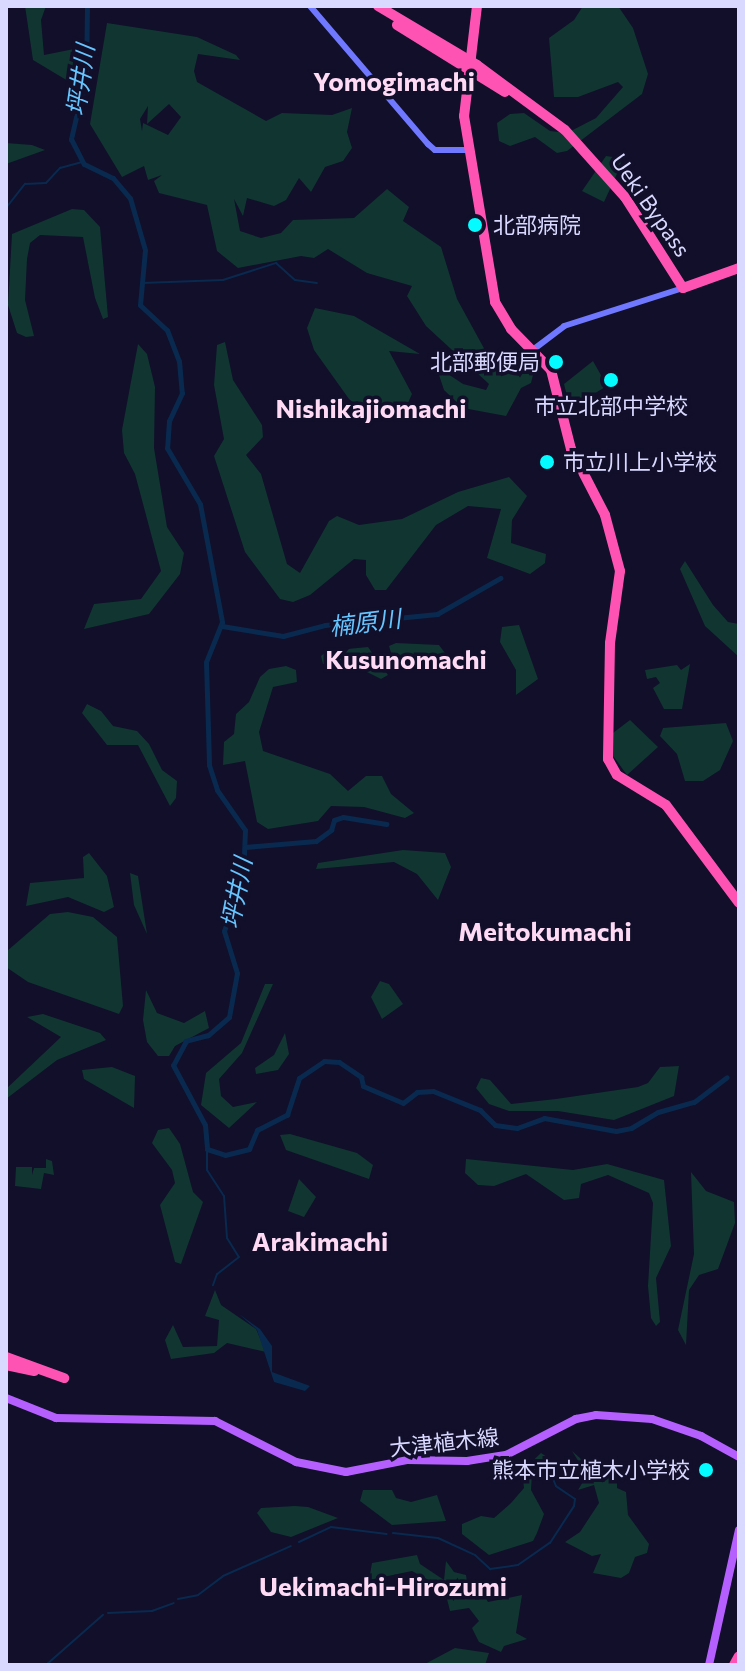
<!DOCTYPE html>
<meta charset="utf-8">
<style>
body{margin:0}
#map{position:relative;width:745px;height:1671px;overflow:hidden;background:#110f2a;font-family:Commissioner,"Noto Sans JP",sans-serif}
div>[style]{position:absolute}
.green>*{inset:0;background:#113531}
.water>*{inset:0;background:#09294f}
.stream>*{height:2px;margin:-1px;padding:0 1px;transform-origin:1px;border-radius:1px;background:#09294f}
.river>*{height:5px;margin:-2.5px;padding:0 2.5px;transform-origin:2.5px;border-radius:2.5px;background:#09294f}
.secondary>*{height:6px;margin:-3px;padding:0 3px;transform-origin:3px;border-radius:3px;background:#6f78ff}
.primary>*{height:8px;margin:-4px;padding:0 4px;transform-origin:4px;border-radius:4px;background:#b65fff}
.highway>*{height:10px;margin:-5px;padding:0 5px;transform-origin:5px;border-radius:5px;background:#ff53b4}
.dots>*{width:22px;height:22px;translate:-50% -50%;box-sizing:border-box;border:4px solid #110f2a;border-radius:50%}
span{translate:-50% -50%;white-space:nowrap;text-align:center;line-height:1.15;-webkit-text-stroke:7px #110f2a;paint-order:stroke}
.street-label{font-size:22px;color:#d9d8ff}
.poi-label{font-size:22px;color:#d9d8ff}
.left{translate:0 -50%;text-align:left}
.right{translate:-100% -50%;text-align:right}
.water-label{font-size:24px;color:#66c5ff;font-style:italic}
.quarter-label{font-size:26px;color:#ffdaf5;font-weight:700}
.frame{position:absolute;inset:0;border:8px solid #d9d8ff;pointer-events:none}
</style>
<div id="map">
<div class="green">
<i style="clip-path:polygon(25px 6px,46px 6px,41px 20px,44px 55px,74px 49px,73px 84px,33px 60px)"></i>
<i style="clip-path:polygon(583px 6px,618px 6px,633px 28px,648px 74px,642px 94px,567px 151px,557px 153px,535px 137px,510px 146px,499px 141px,497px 123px,510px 114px,524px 113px,550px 131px,567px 133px,596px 118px,623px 87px,618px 82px,578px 97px,554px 97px,549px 38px,574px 20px)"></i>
<i style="clip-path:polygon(evenodd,107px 23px,197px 37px,236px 55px,240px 60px,198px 54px,194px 71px,197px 82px,266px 121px,282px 113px,332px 115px,352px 108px,347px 132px,352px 148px,343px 161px,325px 167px,311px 192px,299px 178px,286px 200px,274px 206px,247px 198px,243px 216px,234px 199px,240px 231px,261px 238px,281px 233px,293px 220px,354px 218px,387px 189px,409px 207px,403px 221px,441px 247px,457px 299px,486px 352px,535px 367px,531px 383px,521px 388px,506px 416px,463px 408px,444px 390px,436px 366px,463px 384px,486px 390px,489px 384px,426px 326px,407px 296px,412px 286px,367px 273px,328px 249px,314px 258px,301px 256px,238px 268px,217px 251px,207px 205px,159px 193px,154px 181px,162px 175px,148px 180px,144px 166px,122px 177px,90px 124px,107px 23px,169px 104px,181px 117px,168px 135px,143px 123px,142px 131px,140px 119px,148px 106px,147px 124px,169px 104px)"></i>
<i style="clip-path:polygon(6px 143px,32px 145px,45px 150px,6px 164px)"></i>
<i style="clip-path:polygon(606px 156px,620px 158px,621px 165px,604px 202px,582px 191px)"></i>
<i style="clip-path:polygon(72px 209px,84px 210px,100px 227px,108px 317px,103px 319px,95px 298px,83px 237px,40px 235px,30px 243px,27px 259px,25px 300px,34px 336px,26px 337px,17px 333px,8px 305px,12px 234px)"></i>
<i style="clip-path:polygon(315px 308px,354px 316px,420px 354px,389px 351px,412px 394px,407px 405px,381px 416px,365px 412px,349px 399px,314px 350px,307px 328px)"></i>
<i style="clip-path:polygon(225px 342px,233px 380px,262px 425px,263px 437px,246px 455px,261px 474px,287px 564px,300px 573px,329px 521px,337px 516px,359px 525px,402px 519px,458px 492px,509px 477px,527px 496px,512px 520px,511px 543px,546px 554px,545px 563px,530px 574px,487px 558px,501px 509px,468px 506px,436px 525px,386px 590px,375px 590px,366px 575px,366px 560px,354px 559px,310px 595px,293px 602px,280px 599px,245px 552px,214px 456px,224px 439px,214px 385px,217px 345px)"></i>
<i style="clip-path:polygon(138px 344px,147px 354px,155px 387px,154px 448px,167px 527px,184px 553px,180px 574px,149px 614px,84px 629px,94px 604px,141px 599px,161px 571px,135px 474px,124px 453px,122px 430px)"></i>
<i style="clip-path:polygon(593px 361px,607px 386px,570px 408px,564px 384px)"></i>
<i style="clip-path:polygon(685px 561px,713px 605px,728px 622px,739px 624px,739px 657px,705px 626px,680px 569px)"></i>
<i style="clip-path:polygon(519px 625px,538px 679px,516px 695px,516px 670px,500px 642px,502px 627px)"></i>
<i style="clip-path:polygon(396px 643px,439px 645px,445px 653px,445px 672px,419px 658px,392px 656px,389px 646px)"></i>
<i style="clip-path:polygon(368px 647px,388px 675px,381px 679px,361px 669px,323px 664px,321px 656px,327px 651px)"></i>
<i style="clip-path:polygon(690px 664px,682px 709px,664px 709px,653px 688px,660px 683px,656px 677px,647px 679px,645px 670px,677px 665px,681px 670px)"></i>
<i style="clip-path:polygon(286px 666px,296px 670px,297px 682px,273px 687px,259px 732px,263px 751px,330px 774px,348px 791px,366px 776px,382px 776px,391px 794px,414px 813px,405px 818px,364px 807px,331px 806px,318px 821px,268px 829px,257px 822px,245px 761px,223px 765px,224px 742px,234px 734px,236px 714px,249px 702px,260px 677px,269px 669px)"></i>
<i style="clip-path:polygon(87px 704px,101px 711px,113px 726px,137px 731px,149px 744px,162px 770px,177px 781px,176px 798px,170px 806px,138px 745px,107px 745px,82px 713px)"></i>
<i style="clip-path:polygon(630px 720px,658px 747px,627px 775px,611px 753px,609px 736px)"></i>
<i style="clip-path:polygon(726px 723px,733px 741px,720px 770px,703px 781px,685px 781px,677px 754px,660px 736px,663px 728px)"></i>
<i style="clip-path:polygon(403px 850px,445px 853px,451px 867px,438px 900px,417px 874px,394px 862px,316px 869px,318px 863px)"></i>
<i style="clip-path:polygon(89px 853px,107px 876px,114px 907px,104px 912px,68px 897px,26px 906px,30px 883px,84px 878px,83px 857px)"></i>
<i style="clip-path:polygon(130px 873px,138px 876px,147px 934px,134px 905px)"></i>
<i style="clip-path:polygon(68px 912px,93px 917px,117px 937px,123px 1006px,119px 1014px,28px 982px,6px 967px,7px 951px,50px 914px)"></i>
<i style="clip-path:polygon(380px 981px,389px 984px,403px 1004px,382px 1019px,371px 997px)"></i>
<i style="clip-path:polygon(265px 984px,273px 984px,242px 1053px,219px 1079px,221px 1096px,233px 1107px,257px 1102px,229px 1128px,201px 1105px,206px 1073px,241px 1043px)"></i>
<i style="clip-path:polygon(146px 990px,157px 1013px,184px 1023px,205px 1011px,209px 1028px,175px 1046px,169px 1056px,158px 1056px,147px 1042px,143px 1020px)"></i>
<i style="clip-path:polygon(43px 1014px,100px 1033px,106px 1040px,57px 1060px,6px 1099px,6px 1089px,61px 1037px,27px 1017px)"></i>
<i style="clip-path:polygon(285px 1033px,289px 1054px,278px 1070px,256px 1074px,255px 1068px,274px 1055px)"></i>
<i style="clip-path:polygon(679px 1066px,674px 1096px,614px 1120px,558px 1111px,509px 1111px,489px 1104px,476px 1088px,481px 1078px,490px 1080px,511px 1104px,556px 1099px,638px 1087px,648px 1083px,660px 1067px)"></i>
<i style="clip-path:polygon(112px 1067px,135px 1076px,134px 1108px,84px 1079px,82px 1070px)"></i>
<i style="clip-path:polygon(169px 1128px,180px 1144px,193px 1192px,203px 1202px,181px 1264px,175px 1262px,160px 1205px,175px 1183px,172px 1170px,152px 1143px,158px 1130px)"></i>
<i style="clip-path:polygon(290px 1134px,357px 1153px,373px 1165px,369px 1179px,286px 1150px,280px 1135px)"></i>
<i style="clip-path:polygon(46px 1159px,52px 1161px,54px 1175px,44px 1173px,41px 1189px,15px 1186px,16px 1167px,32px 1167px,32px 1175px,34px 1168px,46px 1168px)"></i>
<i style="clip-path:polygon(466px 1159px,573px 1170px,607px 1164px,664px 1180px,671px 1246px,656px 1278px,660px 1322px,656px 1326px,651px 1318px,648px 1286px,653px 1203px,649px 1193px,608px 1175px,581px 1184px,579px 1198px,564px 1200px,526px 1174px,494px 1186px,478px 1185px,465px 1173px)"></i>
<i style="clip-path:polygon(691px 1172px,706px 1191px,734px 1202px,735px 1223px,718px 1269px,699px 1275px,689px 1290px,686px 1345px,678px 1330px,694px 1254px)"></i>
<i style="clip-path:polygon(299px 1179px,316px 1197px,304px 1217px,288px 1211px)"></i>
<i style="clip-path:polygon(215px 1290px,221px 1305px,256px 1329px,266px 1352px,227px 1343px,214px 1353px,171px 1359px,165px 1340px,173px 1325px,183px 1347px,217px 1346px,219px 1320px,205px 1316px)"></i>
<i style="clip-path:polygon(572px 1451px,597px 1473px,617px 1479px,617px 1488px,626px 1492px,628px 1515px,649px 1544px,647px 1553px,635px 1557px,629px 1573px,621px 1578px,593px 1573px,601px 1554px,592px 1556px,565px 1542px,580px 1532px,599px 1503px,594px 1485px,578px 1490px,587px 1475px)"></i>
<i style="clip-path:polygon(541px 1453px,547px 1457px,532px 1473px,531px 1490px,544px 1514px,537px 1533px,533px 1541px,489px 1555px,462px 1534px,462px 1524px,481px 1516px,494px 1518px,511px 1503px,524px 1488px,522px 1471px)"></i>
<i style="clip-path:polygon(363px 1490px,392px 1490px,396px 1498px,411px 1502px,437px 1495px,446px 1521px,392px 1525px,360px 1501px)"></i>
<i style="clip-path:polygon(295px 1506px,308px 1507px,338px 1518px,291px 1537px,271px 1532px,257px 1513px,261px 1508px)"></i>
<i style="clip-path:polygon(417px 1555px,420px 1564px,444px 1580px,446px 1561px,454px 1572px,466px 1575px,467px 1582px,478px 1585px,488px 1602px,522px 1595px,516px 1633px,527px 1639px,504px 1646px,501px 1652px,479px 1642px,472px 1628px,479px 1621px,469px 1608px,450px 1611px,447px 1599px,422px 1591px,421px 1585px,431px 1588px,434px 1583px,412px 1571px,369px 1580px,372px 1563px)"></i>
<i style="clip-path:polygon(455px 1648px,489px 1653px,485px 1665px,423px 1665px)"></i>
</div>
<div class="water">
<i style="clip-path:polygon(239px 1314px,260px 1329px,272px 1346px,272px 1372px,310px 1386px,305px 1391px,274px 1382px,257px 1330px)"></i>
</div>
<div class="stream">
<i style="left:6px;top:208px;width:31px;rotate:-52deg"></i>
<i style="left:25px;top:184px;width:21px;rotate:-3deg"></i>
<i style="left:46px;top:183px;width:21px;rotate:-47deg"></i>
<i style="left:60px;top:168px;width:23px;rotate:-15deg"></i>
<i style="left:142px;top:283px;width:81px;rotate:-2.1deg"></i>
<i style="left:223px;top:280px;width:56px;rotate:-17.8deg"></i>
<i style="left:276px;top:263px;width:25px;rotate:42deg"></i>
<i style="left:295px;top:280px;width:22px;rotate:8deg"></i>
<i style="left:207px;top:1149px;width:21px;rotate:90deg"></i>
<i style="left:207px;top:1170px;width:31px;rotate:57deg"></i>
<i style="left:224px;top:1196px;width:42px;rotate:85.9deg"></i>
<i style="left:227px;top:1238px;width:22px;rotate:58deg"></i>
<i style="left:239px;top:1257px;width:28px;rotate:142deg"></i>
<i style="left:217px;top:1274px;width:12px;rotate:110deg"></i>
<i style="left:393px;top:1533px;width:45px;rotate:6.3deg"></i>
<i style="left:438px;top:1538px;width:41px;rotate:24.7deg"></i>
<i style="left:475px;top:1555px;width:21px;rotate:43deg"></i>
<i style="left:490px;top:1569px;width:28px;rotate:-8deg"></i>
<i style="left:518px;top:1565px;width:39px;rotate:-35deg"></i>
<i style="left:550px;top:1543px;width:44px;rotate:-57deg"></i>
<i style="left:574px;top:1506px;width:7px;rotate:-82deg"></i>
<i style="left:575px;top:1499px;width:23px;rotate:-146deg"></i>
<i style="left:556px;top:1486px;width:11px;rotate:-112deg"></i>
<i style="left:299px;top:1542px;width:35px;rotate:-25deg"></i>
<i style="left:331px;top:1527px;width:56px;rotate:7.1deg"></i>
<i style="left:178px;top:1599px;width:20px;rotate:-11deg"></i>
<i style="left:198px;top:1595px;width:31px;rotate:-37deg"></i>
<i style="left:223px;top:1576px;width:74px;rotate:-23.8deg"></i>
<i style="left:108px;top:1613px;width:44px;rotate:-2.6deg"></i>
<i style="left:152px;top:1611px;width:23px;rotate:-20deg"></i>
<i style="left:46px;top:1665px;width:76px;rotate:-41.3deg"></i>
</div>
<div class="river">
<i style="left:87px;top:6px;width:68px;rotate:90.8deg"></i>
<i style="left:86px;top:74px;width:67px;rotate:103deg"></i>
<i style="left:71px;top:139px;width:28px;rotate:63deg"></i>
<i style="left:84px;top:164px;width:32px;rotate:26deg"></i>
<i style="left:113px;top:178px;width:26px;rotate:50deg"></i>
<i style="left:130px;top:198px;width:54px;rotate:73.9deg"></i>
<i style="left:145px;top:250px;width:55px;rotate:95.2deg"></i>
<i style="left:140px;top:305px;width:37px;rotate:43deg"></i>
<i style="left:167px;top:330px;width:33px;rotate:69deg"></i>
<i style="left:179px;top:361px;width:32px;rotate:85deg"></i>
<i style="left:182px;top:393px;width:31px;rotate:115deg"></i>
<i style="left:169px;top:421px;width:27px;rotate:94deg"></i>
<i style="left:167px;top:448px;width:65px;rotate:59.5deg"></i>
<i style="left:200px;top:504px;width:120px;rotate:79.4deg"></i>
<i style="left:222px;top:622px;width:43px;rotate:111.8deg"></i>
<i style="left:206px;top:662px;width:103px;rotate:88.3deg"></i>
<i style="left:209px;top:765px;width:26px;rotate:72deg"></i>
<i style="left:217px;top:790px;width:49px;rotate:55deg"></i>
<i style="left:245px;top:830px;width:47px;rotate:92.4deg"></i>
<i style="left:243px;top:877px;width:57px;rotate:109.4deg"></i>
<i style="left:224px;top:931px;width:44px;rotate:72.8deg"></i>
<i style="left:237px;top:973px;width:45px;rotate:100.3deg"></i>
<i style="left:229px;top:1017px;width:28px;rotate:139deg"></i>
<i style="left:208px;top:1035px;width:23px;rotate:165deg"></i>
<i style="left:186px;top:1041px;width:27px;rotate:118deg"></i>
<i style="left:173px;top:1065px;width:68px;rotate:61.9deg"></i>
<i style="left:205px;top:1125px;width:24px;rotate:85deg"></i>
<i style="left:207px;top:1149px;width:19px;rotate:18deg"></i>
<i style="left:225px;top:1155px;width:25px;rotate:-14deg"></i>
<i style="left:249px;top:1149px;width:21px;rotate:-67deg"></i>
<i style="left:257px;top:1130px;width:34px;rotate:-27deg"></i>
<i style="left:287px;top:1115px;width:39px;rotate:-72deg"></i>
<i style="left:299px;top:1078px;width:30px;rotate:-34deg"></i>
<i style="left:324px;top:1061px;width:15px;rotate:4deg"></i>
<i style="left:339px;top:1062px;width:27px;rotate:34deg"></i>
<i style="left:361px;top:1077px;width:9px;rotate:77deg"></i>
<i style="left:363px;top:1086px;width:43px;rotate:23deg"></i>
<i style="left:403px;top:1103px;width:18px;rotate:-38deg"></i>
<i style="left:417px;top:1092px;width:16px;rotate:-4deg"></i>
<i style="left:433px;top:1091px;width:51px;rotate:22deg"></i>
<i style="left:480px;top:1110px;width:21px;rotate:45deg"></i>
<i style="left:495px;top:1125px;width:22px;rotate:8deg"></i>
<i style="left:517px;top:1128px;width:29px;rotate:-20deg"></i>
<i style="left:544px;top:1118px;width:73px;rotate:10.2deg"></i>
<i style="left:616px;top:1131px;width:15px;rotate:-11deg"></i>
<i style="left:631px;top:1128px;width:31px;rotate:-31deg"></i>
<i style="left:658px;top:1112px;width:37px;rotate:-16deg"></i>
<i style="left:694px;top:1102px;width:41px;rotate:-37.1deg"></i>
<i style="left:222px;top:626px;width:62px;rotate:9.3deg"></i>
<i style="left:283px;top:636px;width:43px;rotate:-14.7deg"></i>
<i style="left:325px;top:625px;width:113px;rotate:-5.6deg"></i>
<i style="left:437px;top:614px;width:73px;rotate:-29.7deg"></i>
<i style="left:245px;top:847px;width:71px;rotate:-4.8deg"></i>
<i style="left:316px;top:841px;width:19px;rotate:-36deg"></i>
<i style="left:331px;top:830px;width:10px;rotate:-73deg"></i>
<i style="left:334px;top:820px;width:9px;rotate:-18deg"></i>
<i style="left:343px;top:817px;width:44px;rotate:9.2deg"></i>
</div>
<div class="secondary">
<i style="left:310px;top:6px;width:182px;rotate:49.5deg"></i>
<i style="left:428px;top:144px;width:9px;rotate:41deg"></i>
<i style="left:435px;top:150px;width:34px"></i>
<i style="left:534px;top:349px;width:38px;rotate:-37deg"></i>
<i style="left:564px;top:326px;width:125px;rotate:-17.7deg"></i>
</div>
<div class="primary">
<i style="left:6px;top:1398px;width:54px;rotate:21.8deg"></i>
<i style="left:56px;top:1418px;width:159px;rotate:1.1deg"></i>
<i style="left:215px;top:1421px;width:91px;rotate:26.8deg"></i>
<i style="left:296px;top:1462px;width:51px;rotate:11.3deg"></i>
<i style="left:346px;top:1472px;width:62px;rotate:-11.1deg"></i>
<i style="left:407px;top:1460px;width:60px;rotate:1deg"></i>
<i style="left:467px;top:1461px;width:39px;rotate:-9deg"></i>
<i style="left:506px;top:1455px;width:79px;rotate:-27.2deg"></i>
<i style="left:576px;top:1419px;width:20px;rotate:-11deg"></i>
<i style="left:596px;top:1415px;width:56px;rotate:4.1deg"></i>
<i style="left:652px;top:1419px;width:52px;rotate:19.1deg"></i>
<i style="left:701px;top:1436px;width:43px;rotate:28.9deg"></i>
<i style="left:709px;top:1665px;width:138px;rotate:-77.5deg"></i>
</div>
<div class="highway">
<i style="left:378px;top:6px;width:115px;rotate:30.8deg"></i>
<i style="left:477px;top:65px;width:109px;rotate:36.5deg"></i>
<i style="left:565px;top:130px;width:90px;rotate:48.2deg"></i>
<i style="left:625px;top:197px;width:108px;rotate:57.5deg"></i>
<i style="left:683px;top:288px;width:59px;rotate:-19.7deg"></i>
<i style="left:477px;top:6px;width:111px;rotate:96.7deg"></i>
<i style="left:464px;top:116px;width:189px;rotate:80.5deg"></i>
<i style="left:495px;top:302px;width:31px;rotate:59deg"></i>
<i style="left:511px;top:329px;width:57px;rotate:45.7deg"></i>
<i style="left:551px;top:370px;width:81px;rotate:75.8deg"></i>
<i style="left:571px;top:449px;width:74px;rotate:62.7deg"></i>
<i style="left:605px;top:515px;width:58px;rotate:75deg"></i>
<i style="left:620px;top:571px;width:73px;rotate:97.9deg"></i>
<i style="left:610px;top:643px;width:116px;rotate:91deg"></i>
<i style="left:608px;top:759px;width:18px;rotate:61deg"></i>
<i style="left:617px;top:775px;width:57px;rotate:31.5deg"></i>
<i style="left:666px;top:805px;width:122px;rotate:53.3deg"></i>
<i style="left:397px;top:25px;width:127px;rotate:31.8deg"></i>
<i style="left:6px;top:1357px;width:62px;rotate:19.9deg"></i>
<i style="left:6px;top:1365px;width:29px;rotate:12deg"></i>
<i style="left:734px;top:1665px;width:10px;rotate:-61deg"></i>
</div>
<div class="dots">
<i style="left:475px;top:225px;background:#04fbff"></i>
<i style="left:556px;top:362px;background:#04fbff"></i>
<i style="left:611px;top:380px;background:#04fbff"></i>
<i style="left:547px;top:462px;background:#04fbff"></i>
<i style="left:706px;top:1470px;background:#04fbff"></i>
</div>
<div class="street-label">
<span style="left:651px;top:205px;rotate:55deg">Ueki Bypass</span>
<span style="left:444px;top:1442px;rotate:-6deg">大津植木線</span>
</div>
<div class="poi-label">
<span class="left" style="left:493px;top:225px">北部病院</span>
<span class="right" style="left:540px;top:362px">北部郵便局</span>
<span style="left:611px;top:406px">市立北部中学校</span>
<span class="left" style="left:563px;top:462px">市立川上小学校</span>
<span class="right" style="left:690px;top:1470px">熊本市立植木小学校</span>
</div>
<div class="water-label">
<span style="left:80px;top:80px;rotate:-82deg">坪井川</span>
<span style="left:365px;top:622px;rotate:-7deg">楠原川</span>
<span style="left:236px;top:893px;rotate:-79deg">坪井川</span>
</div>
<div class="quarter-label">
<span style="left:394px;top:81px">Yomogimachi</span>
<span style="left:371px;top:408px">Nishikajiomachi</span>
<span style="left:406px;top:659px">Kusunomachi</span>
<span style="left:545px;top:931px">Meitokumachi</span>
<span style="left:320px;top:1241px">Arakimachi</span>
<span style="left:383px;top:1586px">Uekimachi-Hirozumi</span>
</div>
<div class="frame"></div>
</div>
